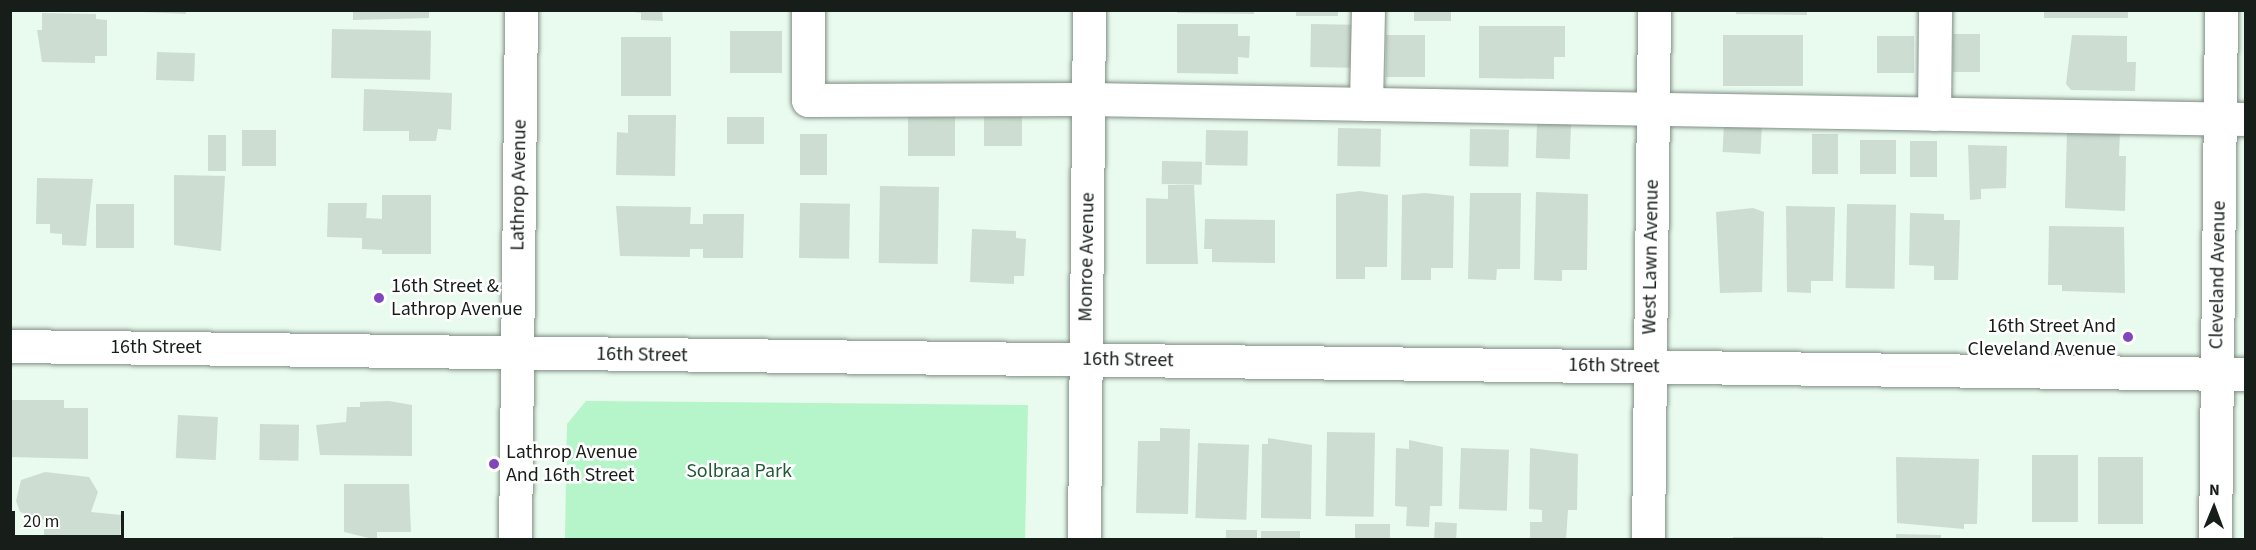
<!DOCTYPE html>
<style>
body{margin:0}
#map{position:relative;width:2256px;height:550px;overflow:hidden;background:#e9faee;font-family:"Source Sans 3",sans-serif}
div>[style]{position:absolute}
.green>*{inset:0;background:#b6f4ca}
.building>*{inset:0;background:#cdddd1;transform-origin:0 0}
.roads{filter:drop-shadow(0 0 2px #808f84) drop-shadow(0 0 2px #808f84)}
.minor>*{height:33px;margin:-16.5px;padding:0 16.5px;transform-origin:16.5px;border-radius:16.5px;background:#fff}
.dots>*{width:16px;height:16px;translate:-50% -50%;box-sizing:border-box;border:3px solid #fff;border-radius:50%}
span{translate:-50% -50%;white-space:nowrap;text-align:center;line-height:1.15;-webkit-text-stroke:5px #fff;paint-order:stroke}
.street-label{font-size:20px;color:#171d19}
.poi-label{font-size:20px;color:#171d19}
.left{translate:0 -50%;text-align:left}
.right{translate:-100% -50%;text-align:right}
.park-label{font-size:20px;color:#215938}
.frame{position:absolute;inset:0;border:12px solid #171d19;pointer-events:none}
.north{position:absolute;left:2184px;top:478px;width:60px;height:60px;-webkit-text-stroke:4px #fff;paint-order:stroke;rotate:1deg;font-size:16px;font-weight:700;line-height:24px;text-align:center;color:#171d19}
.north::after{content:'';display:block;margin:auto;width:21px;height:27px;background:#171d19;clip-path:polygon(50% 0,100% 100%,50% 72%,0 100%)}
.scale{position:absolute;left:12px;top:511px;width:112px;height:27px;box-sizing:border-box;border:3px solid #171d19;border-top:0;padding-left:8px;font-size:18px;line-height:21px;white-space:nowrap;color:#171d19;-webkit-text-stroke:4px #fff;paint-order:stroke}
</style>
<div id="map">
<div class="green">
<i style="clip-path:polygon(586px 401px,1028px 405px,1025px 539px,565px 539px,567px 424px)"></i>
</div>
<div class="building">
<i style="clip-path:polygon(142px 10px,186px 10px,186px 14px,142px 12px)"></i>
<i style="clip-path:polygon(353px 10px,429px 10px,429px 18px,353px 20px)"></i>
<i style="clip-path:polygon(619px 10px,662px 10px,663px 21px,641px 20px,641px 13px)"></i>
<i style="clip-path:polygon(1177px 10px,1254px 10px,1254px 14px,1177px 13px)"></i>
<i style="left:1296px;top:10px;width:42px;height:6px"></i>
<i style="left:1414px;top:10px;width:37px;height:11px"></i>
<i style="clip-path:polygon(1736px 10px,1807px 10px,1807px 15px,1736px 14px)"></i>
<i style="left:2044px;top:10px;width:84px;height:8px"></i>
<i style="clip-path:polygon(42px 13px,96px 14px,96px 19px,107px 20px,107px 56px,95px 56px,95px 63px,42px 62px,37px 30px,42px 30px)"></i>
<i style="clip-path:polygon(1177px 24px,1238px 24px,1238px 36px,1250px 36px,1249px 58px,1238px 57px,1238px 74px,1177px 73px)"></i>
<i style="left:1311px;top:24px;width:42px;height:43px;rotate:1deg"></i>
<i style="clip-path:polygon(1479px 26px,1565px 26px,1565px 57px,1554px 57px,1554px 79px,1479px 78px)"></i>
<i style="left:332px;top:29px;width:99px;height:49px;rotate:1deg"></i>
<i style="left:730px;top:31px;width:52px;height:42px"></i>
<i style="left:1953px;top:34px;width:27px;height:38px"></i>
<i style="left:1386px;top:35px;width:39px;height:42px"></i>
<i style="left:1723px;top:35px;width:80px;height:51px"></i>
<i style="clip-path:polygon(2072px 35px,2127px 36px,2127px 62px,2136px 62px,2135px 91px,2071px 90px,2066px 84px)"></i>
<i style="left:1877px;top:36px;width:37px;height:37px"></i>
<i style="left:621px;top:37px;width:50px;height:59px"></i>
<i style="left:157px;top:52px;width:38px;height:28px;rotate:2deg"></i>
<i style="clip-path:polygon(364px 89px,452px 93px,451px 130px,438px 129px,436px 141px,409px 141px,409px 131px,363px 131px)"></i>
<i style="left:984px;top:107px;width:38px;height:39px"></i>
<i style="left:955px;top:114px;width:42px;height:47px;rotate:90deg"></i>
<i style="clip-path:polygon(628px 115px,676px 115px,675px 176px,616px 175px,617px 132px,628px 133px)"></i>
<i style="left:727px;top:117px;width:37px;height:27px"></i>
<i style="left:1537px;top:123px;width:34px;height:35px;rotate:2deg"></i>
<i style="left:1724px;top:124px;width:38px;height:28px;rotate:3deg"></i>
<i style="left:1338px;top:128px;width:43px;height:38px;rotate:1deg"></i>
<i style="left:1470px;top:129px;width:39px;height:37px;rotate:1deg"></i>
<i style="left:242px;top:130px;width:34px;height:36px"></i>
<i style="left:1206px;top:130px;width:42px;height:35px;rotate:1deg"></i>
<i style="clip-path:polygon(2067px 130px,2120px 131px,2119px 156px,2126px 156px,2125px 211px,2065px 208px)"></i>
<i style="left:800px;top:134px;width:27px;height:41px"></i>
<i style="left:1812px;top:134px;width:26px;height:40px"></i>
<i style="left:208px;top:135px;width:18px;height:36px"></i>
<i style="left:1860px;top:140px;width:36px;height:34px"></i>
<i style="left:1910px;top:141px;width:27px;height:36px"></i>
<i style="clip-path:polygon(1968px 145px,2007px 146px,2006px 188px,1981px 189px,1981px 199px,1970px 200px)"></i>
<i style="left:1162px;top:161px;width:40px;height:23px;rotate:1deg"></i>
<i style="clip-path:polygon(174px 175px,225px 176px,221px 251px,174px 245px)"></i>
<i style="clip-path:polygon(37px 178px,93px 179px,86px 246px,62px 245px,62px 234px,50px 233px,50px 224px,36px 224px)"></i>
<i style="clip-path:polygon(1168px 185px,1194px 185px,1198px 264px,1146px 264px,1146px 198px,1168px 199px)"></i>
<i style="left:880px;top:186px;width:59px;height:77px;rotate:1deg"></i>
<i style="clip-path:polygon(1360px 191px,1388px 195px,1387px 267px,1365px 267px,1365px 279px,1336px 279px,1336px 194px)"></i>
<i style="clip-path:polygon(1536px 192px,1588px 194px,1587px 270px,1562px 270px,1562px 281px,1534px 280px)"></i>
<i style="clip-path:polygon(1425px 193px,1454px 196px,1453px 268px,1431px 268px,1431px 280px,1401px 280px,1402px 195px)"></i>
<i style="clip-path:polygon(1470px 193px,1521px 193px,1520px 269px,1497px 269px,1496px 280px,1468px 279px)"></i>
<i style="clip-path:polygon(382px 195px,431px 195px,431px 254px,382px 254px,382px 250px,362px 249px,362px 238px,327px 237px,328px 203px,367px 203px,366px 218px,382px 219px)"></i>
<i style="left:800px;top:203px;width:50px;height:55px;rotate:1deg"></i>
<i style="left:96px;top:204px;width:38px;height:44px"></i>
<i style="left:1847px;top:204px;width:49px;height:84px;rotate:1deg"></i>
<i style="clip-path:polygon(616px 206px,691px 207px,690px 224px,703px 224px,703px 214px,744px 214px,743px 258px,703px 258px,703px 249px,690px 249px,690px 257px,620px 256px)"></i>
<i style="clip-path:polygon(1786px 206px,1835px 207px,1833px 281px,1811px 281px,1811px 293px,1787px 292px)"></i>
<i style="clip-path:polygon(1753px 208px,1764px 212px,1762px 292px,1720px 293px,1716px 212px)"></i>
<i style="clip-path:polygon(1910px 213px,1944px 214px,1944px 220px,1960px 220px,1958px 280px,1934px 280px,1934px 266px,1909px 265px)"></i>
<i style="clip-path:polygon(1205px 219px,1275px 220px,1275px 263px,1212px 262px,1212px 249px,1204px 249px)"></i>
<i style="clip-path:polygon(2049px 226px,2124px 227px,2125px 293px,2062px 291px,2062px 285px,2048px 285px)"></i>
<i style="clip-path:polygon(972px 229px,1016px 231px,1016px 238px,1026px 239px,1024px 276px,1014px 276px,1014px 284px,970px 282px)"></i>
<i style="clip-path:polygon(10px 400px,64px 400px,64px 408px,88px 408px,88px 459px,10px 457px)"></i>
<i style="clip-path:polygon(389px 401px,412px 405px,412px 456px,320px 455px,316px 425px,346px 422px,347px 407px,360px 407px,360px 402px)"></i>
<i style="left:178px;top:415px;width:40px;height:43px;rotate:3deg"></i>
<i style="left:260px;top:424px;width:39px;height:36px;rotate:1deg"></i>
<i style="clip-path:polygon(1160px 428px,1190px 429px,1188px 514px,1136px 513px,1138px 441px,1160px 441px)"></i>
<i style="left:1327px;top:432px;width:48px;height:84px;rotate:1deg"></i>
<i style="clip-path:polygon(1268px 438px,1312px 445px,1311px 519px,1261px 518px,1262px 444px,1268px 444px)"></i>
<i style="clip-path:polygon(1409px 440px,1443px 447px,1442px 506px,1430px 506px,1429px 527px,1406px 526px,1407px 507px,1395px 506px,1396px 448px,1409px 449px)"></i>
<i style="left:1198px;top:443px;width:51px;height:75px;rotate:2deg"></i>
<i style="left:1461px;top:448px;width:48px;height:61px;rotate:2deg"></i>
<i style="clip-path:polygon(1530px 448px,1578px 454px,1577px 510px,1568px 510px,1566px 540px,1530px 540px,1530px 522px,1542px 522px,1542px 510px,1529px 509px)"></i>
<i style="left:2032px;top:455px;width:46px;height:67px"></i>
<i style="clip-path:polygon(1896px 457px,1979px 459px,1977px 524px,1964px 524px,1964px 529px,1897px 523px)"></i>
<i style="left:2143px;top:457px;width:67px;height:45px;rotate:90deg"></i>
<i style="clip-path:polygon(45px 472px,89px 477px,98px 492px,91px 512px,121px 515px,120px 540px,44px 540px,44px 520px,20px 512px,16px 501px,21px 480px)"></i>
<i style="clip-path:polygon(344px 484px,409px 484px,411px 532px,377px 532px,377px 540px,344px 532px)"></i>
<i style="left:1435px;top:522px;width:22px;height:18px;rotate:3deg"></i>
<i style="left:1355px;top:524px;width:35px;height:16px"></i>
<i style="left:1226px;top:530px;width:31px;height:10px"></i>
<i style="left:1261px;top:531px;width:39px;height:9px"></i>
<i style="clip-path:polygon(1896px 534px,1941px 535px,1941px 540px,1896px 540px)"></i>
<i style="left:1733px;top:537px;width:90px;height:3px"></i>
</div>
<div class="roads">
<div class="minor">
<i style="left:808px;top:10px;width:90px;rotate:90deg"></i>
<i style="left:808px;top:100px;width:280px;rotate:-0.2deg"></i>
<i style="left:1088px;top:99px;width:1158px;rotate:0.99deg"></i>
<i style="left:1366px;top:104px;width:94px;rotate:-88.8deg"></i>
<i style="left:1934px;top:114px;width:104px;rotate:-89.4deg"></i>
<i style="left:10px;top:346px;width:2236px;rotate:0.72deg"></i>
<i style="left:515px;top:540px;width:530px;rotate:-89.35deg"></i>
<i style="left:1084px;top:540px;width:530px;rotate:-89.46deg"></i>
<i style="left:1648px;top:540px;width:530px;rotate:-89.35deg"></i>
<i style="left:2215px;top:540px;width:530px;rotate:-89.35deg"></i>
</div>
</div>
<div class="dots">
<i style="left:379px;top:298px;background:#8246bc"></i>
<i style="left:2128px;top:337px;background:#8246bc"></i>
<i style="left:494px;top:464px;background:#8246bc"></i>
</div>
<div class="street-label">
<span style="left:519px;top:185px;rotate:-89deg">Lathrop Avenue</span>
<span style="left:1087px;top:257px;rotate:-89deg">Monroe Avenue</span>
<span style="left:1651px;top:257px;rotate:-89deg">West Lawn Avenue</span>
<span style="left:2218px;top:275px;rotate:-89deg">Cleveland Avenue</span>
<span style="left:156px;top:347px">16th Street</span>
<span style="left:642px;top:355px;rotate:1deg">16th Street</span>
<span style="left:1128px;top:360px;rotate:1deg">16th Street</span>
<span style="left:1614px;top:366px;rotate:1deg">16th Street</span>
</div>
<div class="poi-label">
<span class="left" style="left:391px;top:298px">16th Street &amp;<br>Lathrop Avenue</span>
<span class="right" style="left:2116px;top:338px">16th Street And<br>Cleveland Avenue</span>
<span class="left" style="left:506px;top:464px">Lathrop Avenue<br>And 16th Street</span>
</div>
<div class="park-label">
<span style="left:739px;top:471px">Solbraa Park</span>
</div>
<div class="frame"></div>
<div class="north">N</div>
<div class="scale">20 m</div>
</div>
